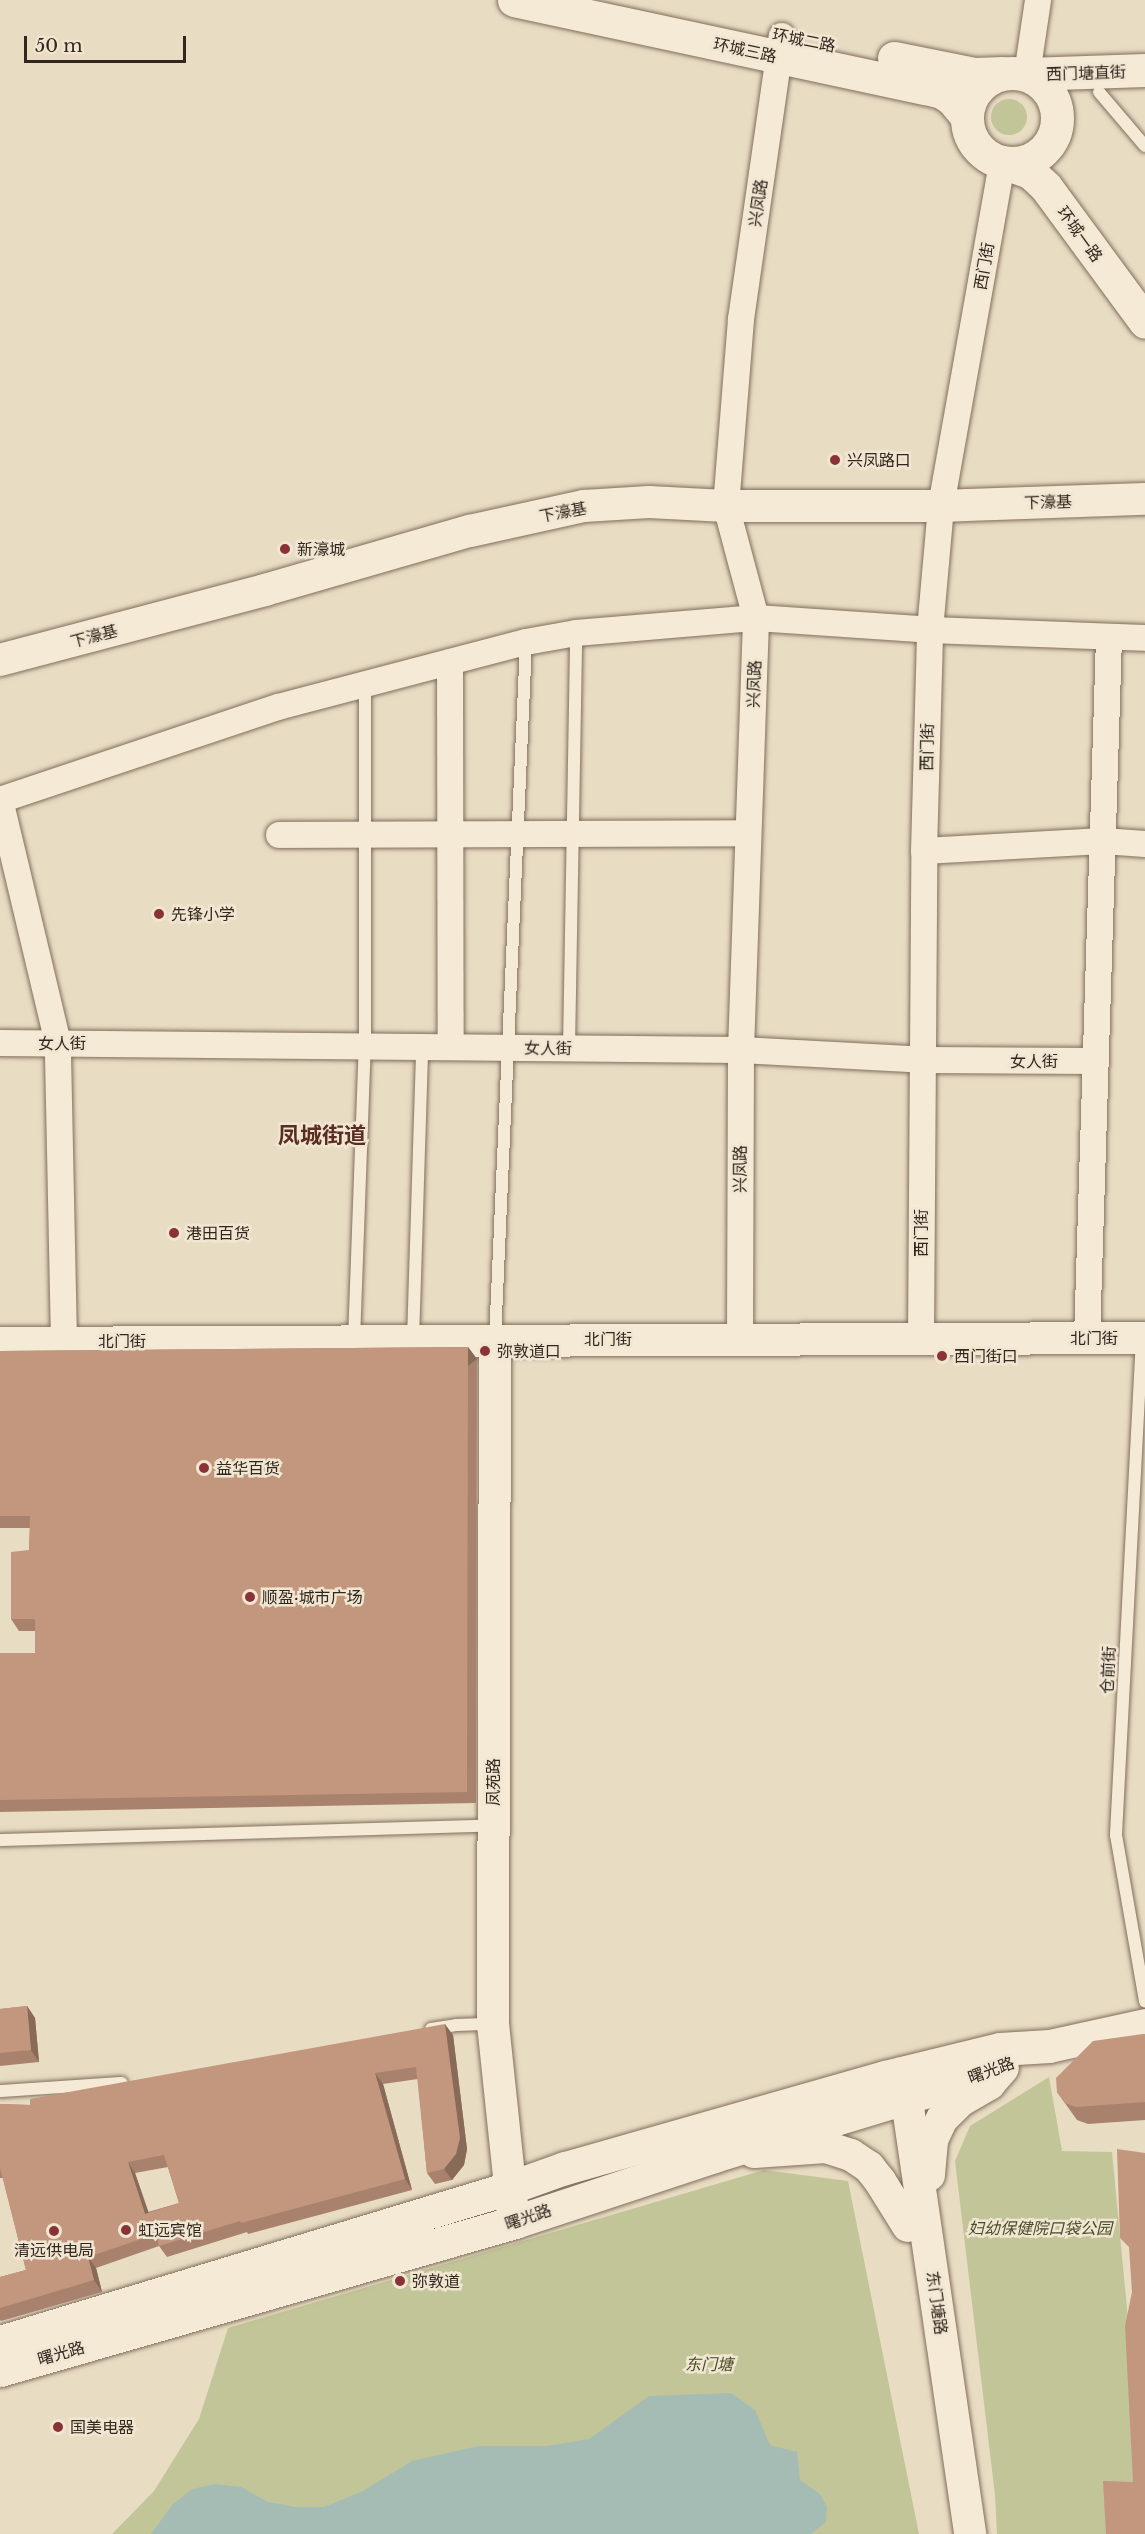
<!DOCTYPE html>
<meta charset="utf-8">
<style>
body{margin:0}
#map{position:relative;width:1145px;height:2534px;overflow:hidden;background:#e8dcc3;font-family:"Libre Baskerville","Noto Sans SC",serif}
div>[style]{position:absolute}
.green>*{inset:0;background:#c2c598}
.round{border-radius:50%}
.water>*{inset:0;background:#a5bcb4}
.roads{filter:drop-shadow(0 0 2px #816e5c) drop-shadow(0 0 2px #816e5c)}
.service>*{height:12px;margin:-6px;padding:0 6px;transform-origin:6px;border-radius:6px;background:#f4ead5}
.minor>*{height:26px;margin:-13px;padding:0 13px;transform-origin:13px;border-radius:13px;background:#f4ead5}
.tertiary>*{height:32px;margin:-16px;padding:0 16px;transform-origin:16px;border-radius:16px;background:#f4ead5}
.secondary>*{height:33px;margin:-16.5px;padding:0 16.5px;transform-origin:16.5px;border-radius:16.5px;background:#f4ead5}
.secondary>.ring{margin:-16.5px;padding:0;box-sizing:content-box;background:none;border:33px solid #f4ead5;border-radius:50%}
.wall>*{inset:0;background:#a8826c}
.shaded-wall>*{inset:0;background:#886a58;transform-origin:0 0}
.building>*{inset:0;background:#c3977d}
.dots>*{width:16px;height:16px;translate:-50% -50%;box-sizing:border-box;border:3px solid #f1e6d2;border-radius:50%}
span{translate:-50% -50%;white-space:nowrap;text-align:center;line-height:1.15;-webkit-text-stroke:5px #f1e6d2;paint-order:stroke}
.street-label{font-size:16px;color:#32271e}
.poi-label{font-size:16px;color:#32271e}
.left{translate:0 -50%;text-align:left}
.park-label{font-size:16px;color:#454c27;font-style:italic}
.district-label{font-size:22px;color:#5a2c22;font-weight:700}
.scale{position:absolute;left:24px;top:36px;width:162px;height:27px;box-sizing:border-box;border:3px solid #32271e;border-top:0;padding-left:8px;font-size:18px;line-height:21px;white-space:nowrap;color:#32271e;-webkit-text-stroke:4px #f1e6d2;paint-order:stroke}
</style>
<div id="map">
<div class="green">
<i class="round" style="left:991px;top:99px;width:36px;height:36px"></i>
<i style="clip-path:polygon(1049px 2077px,1062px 2151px,1112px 2152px,1145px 2496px,1117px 2534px,997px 2534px,995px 2495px,955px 2161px,970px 2126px)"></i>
<i style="clip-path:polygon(764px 2170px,848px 2181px,919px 2534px,112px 2534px,154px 2491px,199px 2419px,228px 2328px)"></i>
</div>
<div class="water">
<i style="clip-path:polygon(731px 2393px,755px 2410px,770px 2445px,797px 2452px,800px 2480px,820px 2494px,827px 2507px,826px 2522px,811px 2534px,151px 2534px,172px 2505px,192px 2489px,215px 2484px,241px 2487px,268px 2502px,296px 2507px,324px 2507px,363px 2491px,412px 2461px,478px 2446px,546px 2446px,589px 2439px,649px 2396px)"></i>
</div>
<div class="roads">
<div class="service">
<i style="left:1099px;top:92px;width:71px;rotate:49.6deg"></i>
<i style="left:569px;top:1048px;width:415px;rotate:-89deg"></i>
<i style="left:1142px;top:1338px;width:498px;rotate:93deg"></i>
<i style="left:1116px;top:1835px;width:169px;rotate:80.1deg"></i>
<i style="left:495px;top:1339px;width:698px;rotate:-87.45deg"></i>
<i style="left:354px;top:1340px;width:294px;rotate:-87.9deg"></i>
<i style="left:365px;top:1046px;width:362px;rotate:-90deg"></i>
<i style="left:413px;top:1340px;width:293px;rotate:-88.2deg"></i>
<i style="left:0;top:1840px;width:493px;rotate:-1.7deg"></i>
<i style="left:431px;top:2029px;width:25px;rotate:-9deg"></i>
<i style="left:456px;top:2025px;width:35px;rotate:-2deg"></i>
<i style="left:0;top:2091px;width:122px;rotate:-3.8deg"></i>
</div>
<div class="minor">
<i style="left:1027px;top:74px;width:75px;rotate:-81.5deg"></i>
<i style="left:450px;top:662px;width:385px;rotate:89.9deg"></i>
<i style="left:279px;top:835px;width:469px;rotate:-0.2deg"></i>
<i style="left:924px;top:851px;width:179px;rotate:-3.2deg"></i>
<i style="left:1103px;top:841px;width:42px;rotate:4.1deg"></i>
<i style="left:0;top:1043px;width:741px;rotate:0.54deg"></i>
<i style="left:741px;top:1050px;width:182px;rotate:3.1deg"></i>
<i style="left:923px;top:1060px;width:173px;rotate:0.3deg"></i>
<i style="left:921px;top:1338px;width:487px;rotate:-89.6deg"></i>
<i style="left:924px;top:851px;width:221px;rotate:-88.4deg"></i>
<i style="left:930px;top:630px;width:124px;rotate:-84.9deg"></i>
<i style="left:941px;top:506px;width:349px;rotate:-79.9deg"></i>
<i style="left:1087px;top:1338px;width:701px;rotate:-88.2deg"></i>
<i style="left:740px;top:1339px;width:289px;rotate:-89.8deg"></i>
<i style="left:741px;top:1050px;width:432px;rotate:-88deg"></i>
<i style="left:756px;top:618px;width:116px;rotate:-105deg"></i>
<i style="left:726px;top:506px;width:188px;rotate:-85.4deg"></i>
<i style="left:741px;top:319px;width:286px;rotate:-81.8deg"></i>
<i style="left:64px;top:1341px;width:298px;rotate:-91.2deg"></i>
<i style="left:58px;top:1043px;width:250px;rotate:-103.4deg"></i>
<i style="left:0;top:800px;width:293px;rotate:-18.5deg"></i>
<i style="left:278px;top:707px;width:256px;rotate:-14.7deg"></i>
<i style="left:526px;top:642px;width:51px;rotate:-10.2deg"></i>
<i style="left:576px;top:633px;width:181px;rotate:-4.8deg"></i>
<i style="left:756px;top:618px;width:174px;rotate:3.9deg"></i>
<i style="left:930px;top:630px;width:215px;rotate:2.1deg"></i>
</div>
<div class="tertiary">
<i style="left:0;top:660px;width:274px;rotate:-14.8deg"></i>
<i style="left:265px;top:590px;width:213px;rotate:-16.1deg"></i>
<i style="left:470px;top:531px;width:117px;rotate:-12.4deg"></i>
<i style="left:584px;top:506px;width:65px;rotate:-3.5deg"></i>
<i style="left:649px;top:502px;width:77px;rotate:3deg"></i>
<i style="left:726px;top:506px;width:215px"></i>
<i style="left:941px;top:506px;width:204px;rotate:-2deg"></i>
<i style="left:495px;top:1340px;width:684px;rotate:90.17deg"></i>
<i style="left:493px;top:2024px;width:191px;rotate:84deg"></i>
<i style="left:0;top:1343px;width:1145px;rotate:-0.25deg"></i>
<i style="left:903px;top:2073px;width:466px;rotate:81.7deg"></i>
<i style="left:754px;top:2152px;width:72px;rotate:-4deg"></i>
<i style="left:826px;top:2147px;width:26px;rotate:18deg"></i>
<i style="left:851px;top:2155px;width:22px;rotate:34deg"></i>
<i style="left:869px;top:2167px;width:18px;rotate:52deg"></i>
<i style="left:880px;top:2181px;width:53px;rotate:58.1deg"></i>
<i style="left:929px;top:2175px;width:35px;rotate:-85deg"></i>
<i style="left:932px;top:2140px;width:23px;rotate:-65deg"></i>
<i style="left:942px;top:2119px;width:25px;rotate:-45deg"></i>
<i style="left:960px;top:2101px;width:34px;rotate:-30deg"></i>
<i style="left:989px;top:2084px;width:21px;rotate:-49deg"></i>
</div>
<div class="secondary">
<i style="left:514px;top:0;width:421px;rotate:12.1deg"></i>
<i style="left:926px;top:88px;width:16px;rotate:14deg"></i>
<i style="left:942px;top:92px;width:12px;rotate:35deg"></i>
<i style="left:952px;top:99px;width:23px;rotate:50deg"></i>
<i style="left:894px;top:58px;width:83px;rotate:11.2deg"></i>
<i style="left:975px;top:74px;width:27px;rotate:-2deg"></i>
<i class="ring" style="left:967px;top:73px;width:57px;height:57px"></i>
<i style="left:1027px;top:74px;width:118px;rotate:-1.9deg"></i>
<i style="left:1002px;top:162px;width:30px;rotate:20deg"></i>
<i style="left:1030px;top:172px;width:22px;rotate:43deg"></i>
<i style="left:1046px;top:187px;width:167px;rotate:53.7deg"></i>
<i style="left:0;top:2342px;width:532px;rotate:-16.83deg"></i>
<i style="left:509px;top:2188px;width:59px;rotate:-19.7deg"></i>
<i style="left:565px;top:2168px;width:333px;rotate:-15.9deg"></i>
<i style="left:885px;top:2077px;width:118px;rotate:-13.7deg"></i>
<i style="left:1000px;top:2049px;width:49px;rotate:-3.5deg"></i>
<i style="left:1049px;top:2046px;width:98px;rotate:-12.3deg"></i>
<i style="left:0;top:2370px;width:536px;rotate:-16.03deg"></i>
<i style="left:515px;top:2222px;width:210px;rotate:-18.3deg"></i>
<i style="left:714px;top:2156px;width:276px;rotate:-16.9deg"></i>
</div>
</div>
<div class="wall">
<i style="clip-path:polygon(468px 1347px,477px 1359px,476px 1803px,0 1812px,0 1653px,35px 1653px,35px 1631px,19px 1631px,11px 1619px,29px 1550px,30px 1528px,0 1528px,0 1351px)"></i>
<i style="clip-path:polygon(27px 2006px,35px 2018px,39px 2062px,0 2066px,0 2009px)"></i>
<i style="clip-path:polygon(1145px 2034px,1145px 2120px,1088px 2124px,1077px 2120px,1057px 2092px)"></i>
<i style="clip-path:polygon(evenodd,453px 2035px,467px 2149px,464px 2165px,452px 2180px,435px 2184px,427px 2173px,418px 2079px,383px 2084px,412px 2190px,248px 2234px,247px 2232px,167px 2257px,159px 2246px,96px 2268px,102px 2292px,1px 2321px,0 2320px,0 2277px,26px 2270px,3px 2178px,0 2178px,0 2104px,30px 2105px,453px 2035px,168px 2167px,179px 2203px,148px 2212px,135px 2173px,168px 2167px)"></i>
</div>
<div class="shaded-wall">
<i style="left:468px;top:1347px;width:15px;height:445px;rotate:53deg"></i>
<i style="clip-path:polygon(27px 2006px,35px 2018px,39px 2062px,31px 2050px)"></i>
<i style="clip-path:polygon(445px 2024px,453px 2035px,467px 2149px,464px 2165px,452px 2180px,444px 2169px)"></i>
<i style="clip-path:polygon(375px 2073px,383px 2084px,412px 2190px,405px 2179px)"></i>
<i style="clip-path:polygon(128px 2162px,135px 2173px,153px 2225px,145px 2214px)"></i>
<i style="clip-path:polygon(88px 2257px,96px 2268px,102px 2292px,94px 2280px)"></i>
</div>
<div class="building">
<i style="clip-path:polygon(468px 1347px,467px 1792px,0 1800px,0 1653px,35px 1653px,35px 1619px,11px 1619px,11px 1552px,29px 1550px,30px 1516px,0 1516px,0 1351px)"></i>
<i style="clip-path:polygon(27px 2006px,31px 2050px,0 2053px,0 2009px)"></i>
<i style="clip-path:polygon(evenodd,445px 2024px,460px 2138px,456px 2154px,444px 2169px,427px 2173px,416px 2067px,375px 2073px,405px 2179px,241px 2223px,240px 2221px,159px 2246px,156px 2234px,88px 2257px,94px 2280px,0 2308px,0 2277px,26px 2270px,0 2168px,0 2104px,30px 2105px,30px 2099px,445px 2024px,164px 2155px,179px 2203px,145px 2214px,128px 2162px,164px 2155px)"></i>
<i style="clip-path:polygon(1143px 2034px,1145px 2034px,1145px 2102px,1076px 2107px,1065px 2103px,1057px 2092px,1056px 2078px,1093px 2041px)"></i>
<i style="clip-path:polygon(1117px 2149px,1145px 2153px,1145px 2534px,1106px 2534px,1103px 2481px,1133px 2482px,1125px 2326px,1132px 2292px,1129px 2247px,1120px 2238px)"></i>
</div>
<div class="dots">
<i style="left:835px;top:460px;background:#893337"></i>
<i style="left:285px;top:549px;background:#893337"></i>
<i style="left:159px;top:914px;background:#893337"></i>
<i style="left:174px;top:1233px;background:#893337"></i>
<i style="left:485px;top:1351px;background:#893337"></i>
<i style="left:942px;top:1356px;background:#893337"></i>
<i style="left:204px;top:1468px;background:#893337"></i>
<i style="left:250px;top:1597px;background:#893337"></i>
<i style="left:126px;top:2230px;background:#893337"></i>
<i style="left:54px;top:2231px;background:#893337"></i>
<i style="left:400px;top:2281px;background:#893337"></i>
<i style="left:58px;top:2427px;background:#893337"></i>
</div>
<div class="street-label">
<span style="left:804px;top:40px;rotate:11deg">环城二路</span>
<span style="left:745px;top:50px;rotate:12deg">环城三路</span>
<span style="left:1086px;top:73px;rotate:-2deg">西门塘直街</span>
<span style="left:758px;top:203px;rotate:-82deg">兴凤路</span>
<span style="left:1080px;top:234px;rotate:54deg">环城一路</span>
<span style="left:984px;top:266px;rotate:-80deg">西门街</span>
<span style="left:1048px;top:502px;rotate:-2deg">下濠基</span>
<span style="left:563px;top:512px;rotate:-11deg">下濠基</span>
<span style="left:94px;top:636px;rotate:-15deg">下濠基</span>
<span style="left:754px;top:684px;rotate:-88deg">兴凤路</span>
<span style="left:927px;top:747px;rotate:-89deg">西门街</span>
<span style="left:62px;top:1043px">女人街</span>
<span style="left:548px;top:1048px;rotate:1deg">女人街</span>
<span style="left:1034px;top:1061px">女人街</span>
<span style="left:740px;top:1169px;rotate:-90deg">兴凤路</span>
<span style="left:921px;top:1233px;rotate:-90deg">西门街</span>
<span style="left:1094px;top:1338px">北门街</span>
<span style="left:608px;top:1339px">北门街</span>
<span style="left:122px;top:1341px">北门街</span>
<span style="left:1108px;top:1670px;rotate:-87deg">仓前街</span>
<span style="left:493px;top:1782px;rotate:-90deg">凤苑路</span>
<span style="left:991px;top:2070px;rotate:-20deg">曙光路</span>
<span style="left:528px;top:2217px;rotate:-19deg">曙光路</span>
<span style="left:937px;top:2303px;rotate:82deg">东门塘路</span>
<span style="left:61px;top:2353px;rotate:-16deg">曙光路</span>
</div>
<div class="poi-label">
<span class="left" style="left:847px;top:460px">兴凤路口</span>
<span class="left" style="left:297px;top:549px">新濠城</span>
<span class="left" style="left:171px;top:914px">先锋小学</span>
<span class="left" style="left:186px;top:1233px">港田百货</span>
<span class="left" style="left:497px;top:1351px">弥敦道口</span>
<span class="left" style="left:954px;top:1356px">西门街口</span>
<span class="left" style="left:216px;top:1468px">益华百货</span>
<span class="left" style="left:262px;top:1597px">顺盈·城市广场</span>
<span class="left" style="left:138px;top:2230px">虹远宾馆</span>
<span style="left:54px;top:2250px">清远供电局</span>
<span class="left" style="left:412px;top:2281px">弥敦道</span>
<span class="left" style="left:70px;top:2427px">国美电器</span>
</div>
<div class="park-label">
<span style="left:1040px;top:2228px">妇幼保健院口袋公园</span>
<span style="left:709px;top:2364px">东门塘</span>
</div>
<div class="district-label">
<span style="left:322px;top:1136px">凤城街道</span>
</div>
<div class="scale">50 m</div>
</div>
